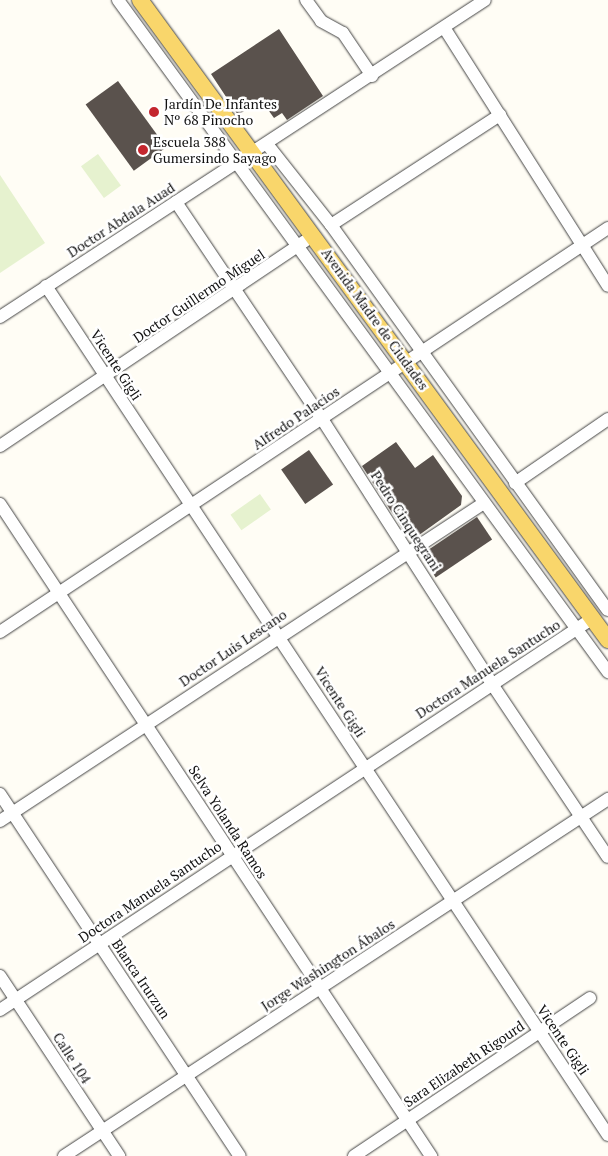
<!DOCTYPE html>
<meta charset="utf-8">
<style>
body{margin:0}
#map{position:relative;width:608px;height:1156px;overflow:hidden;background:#fffdf5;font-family:"PT Serif",serif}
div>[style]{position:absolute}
.pitch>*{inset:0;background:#e6f2cf;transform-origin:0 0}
.building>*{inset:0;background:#5a524d;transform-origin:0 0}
.roads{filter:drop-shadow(0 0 1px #444) drop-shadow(0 0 1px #444)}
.minor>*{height:12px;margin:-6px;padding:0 6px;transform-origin:6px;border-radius:6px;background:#fff}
.major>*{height:16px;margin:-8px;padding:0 8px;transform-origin:8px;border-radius:8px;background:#f9d66b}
.dots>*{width:14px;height:14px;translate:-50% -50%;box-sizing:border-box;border:2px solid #fff;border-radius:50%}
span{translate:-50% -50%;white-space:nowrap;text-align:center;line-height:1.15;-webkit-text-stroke:5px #fff;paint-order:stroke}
.poi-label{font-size:14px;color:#111}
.left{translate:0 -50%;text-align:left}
.street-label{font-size:14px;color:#111}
</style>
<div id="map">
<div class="pitch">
<i style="left:98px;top:154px;width:39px;height:21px;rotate:54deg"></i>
<i style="clip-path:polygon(0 175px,45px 243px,0 273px)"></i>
<i style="left:260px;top:494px;width:19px;height:36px;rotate:55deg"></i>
</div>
<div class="building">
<i style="clip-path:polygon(279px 29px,323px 96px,287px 120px,282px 113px,274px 118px,261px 100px,238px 115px,211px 74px)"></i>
<i style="left:118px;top:81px;width:82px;height:40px;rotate:54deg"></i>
<i style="clip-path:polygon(396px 442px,415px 468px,433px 455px,462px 496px,461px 505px,415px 538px,407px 536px,362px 466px)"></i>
<i style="left:309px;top:450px;width:42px;height:34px;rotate:55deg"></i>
<i style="left:477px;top:517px;width:27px;height:68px;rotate:56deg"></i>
</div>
<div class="roads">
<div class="minor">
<i style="left:118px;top:0;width:832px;rotate:53.9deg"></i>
<i style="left:306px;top:0;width:26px;rotate:54deg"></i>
<i style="left:321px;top:21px;width:25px;rotate:29deg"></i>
<i style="left:343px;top:33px;width:52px;rotate:56deg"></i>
<i style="left:445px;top:29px;width:304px;rotate:57.6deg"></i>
<i style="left:267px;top:144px;width:103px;rotate:51.7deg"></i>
<i style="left:331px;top:225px;width:474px;rotate:54.3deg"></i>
<i style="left:176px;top:202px;width:262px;rotate:56.1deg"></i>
<i style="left:322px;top:419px;width:315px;rotate:57.3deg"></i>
<i style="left:492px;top:684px;width:208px;rotate:56.2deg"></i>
<i style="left:331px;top:225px;width:202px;rotate:-33.1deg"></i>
<i style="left:46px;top:286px;width:1018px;rotate:56.5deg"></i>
<i style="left:0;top:317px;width:579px;rotate:-33.17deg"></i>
<i style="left:0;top:446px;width:367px;rotate:-33.9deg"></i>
<i style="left:515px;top:483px;width:113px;rotate:-34.5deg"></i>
<i style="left:0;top:504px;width:782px;rotate:56.53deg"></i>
<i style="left:0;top:632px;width:730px;rotate:-33.6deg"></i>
<i style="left:0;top:794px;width:434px;rotate:56.5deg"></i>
<i style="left:0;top:821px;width:579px;rotate:-33.31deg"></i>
<i style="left:0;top:976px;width:216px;rotate:56.5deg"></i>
<i style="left:0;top:1010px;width:711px;rotate:-33.47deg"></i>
<i style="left:64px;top:1156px;width:651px;rotate:-33.27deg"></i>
<i style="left:354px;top:1156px;width:284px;rotate:-33.8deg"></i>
</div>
<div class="major">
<i style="left:140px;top:0;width:793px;rotate:53.82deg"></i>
</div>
</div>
<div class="dots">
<i style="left:154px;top:112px;background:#c4262e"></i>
<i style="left:143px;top:150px;background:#c4262e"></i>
</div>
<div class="poi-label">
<span class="left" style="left:164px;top:112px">Jardín De Infantes<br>Nº 68 Pinocho</span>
<span class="left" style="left:153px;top:150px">Escuela 388<br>Gumersindo Sayago</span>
</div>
<div class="street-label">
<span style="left:121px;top:220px;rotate:-33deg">Doctor Abdala Auad</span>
<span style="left:199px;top:296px;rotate:-34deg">Doctor Guillermo Miguel</span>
<span style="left:375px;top:319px;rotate:54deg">Avenida Madre de Ciudades</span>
<span style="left:116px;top:365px;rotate:57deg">Vicente Gigli</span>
<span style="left:296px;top:418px;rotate:-34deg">Alfredo Palacios</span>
<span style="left:406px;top:521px;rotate:57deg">Pedro Cinquegrani</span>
<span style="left:233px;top:648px;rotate:-34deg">Doctor Luis Lescano</span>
<span style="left:488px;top:669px;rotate:-33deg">Doctora Manuela Santucho</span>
<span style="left:340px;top:702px;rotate:57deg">Vicente Gigli</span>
<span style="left:228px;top:822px;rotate:57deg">Selva Yolanda Ramos</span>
<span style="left:150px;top:892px;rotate:-34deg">Doctora Manuela Santucho</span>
<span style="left:328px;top:965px;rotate:-33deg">Jorge Washington Ábalos</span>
<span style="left:141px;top:979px;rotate:56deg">Blanca Irurzun</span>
<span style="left:563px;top:1040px;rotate:56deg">Vicente Gigli</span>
<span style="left:72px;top:1058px;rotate:57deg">Calle 104</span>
<span style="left:464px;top:1064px;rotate:-34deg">Sara Elizabeth Rigourd</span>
</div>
</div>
